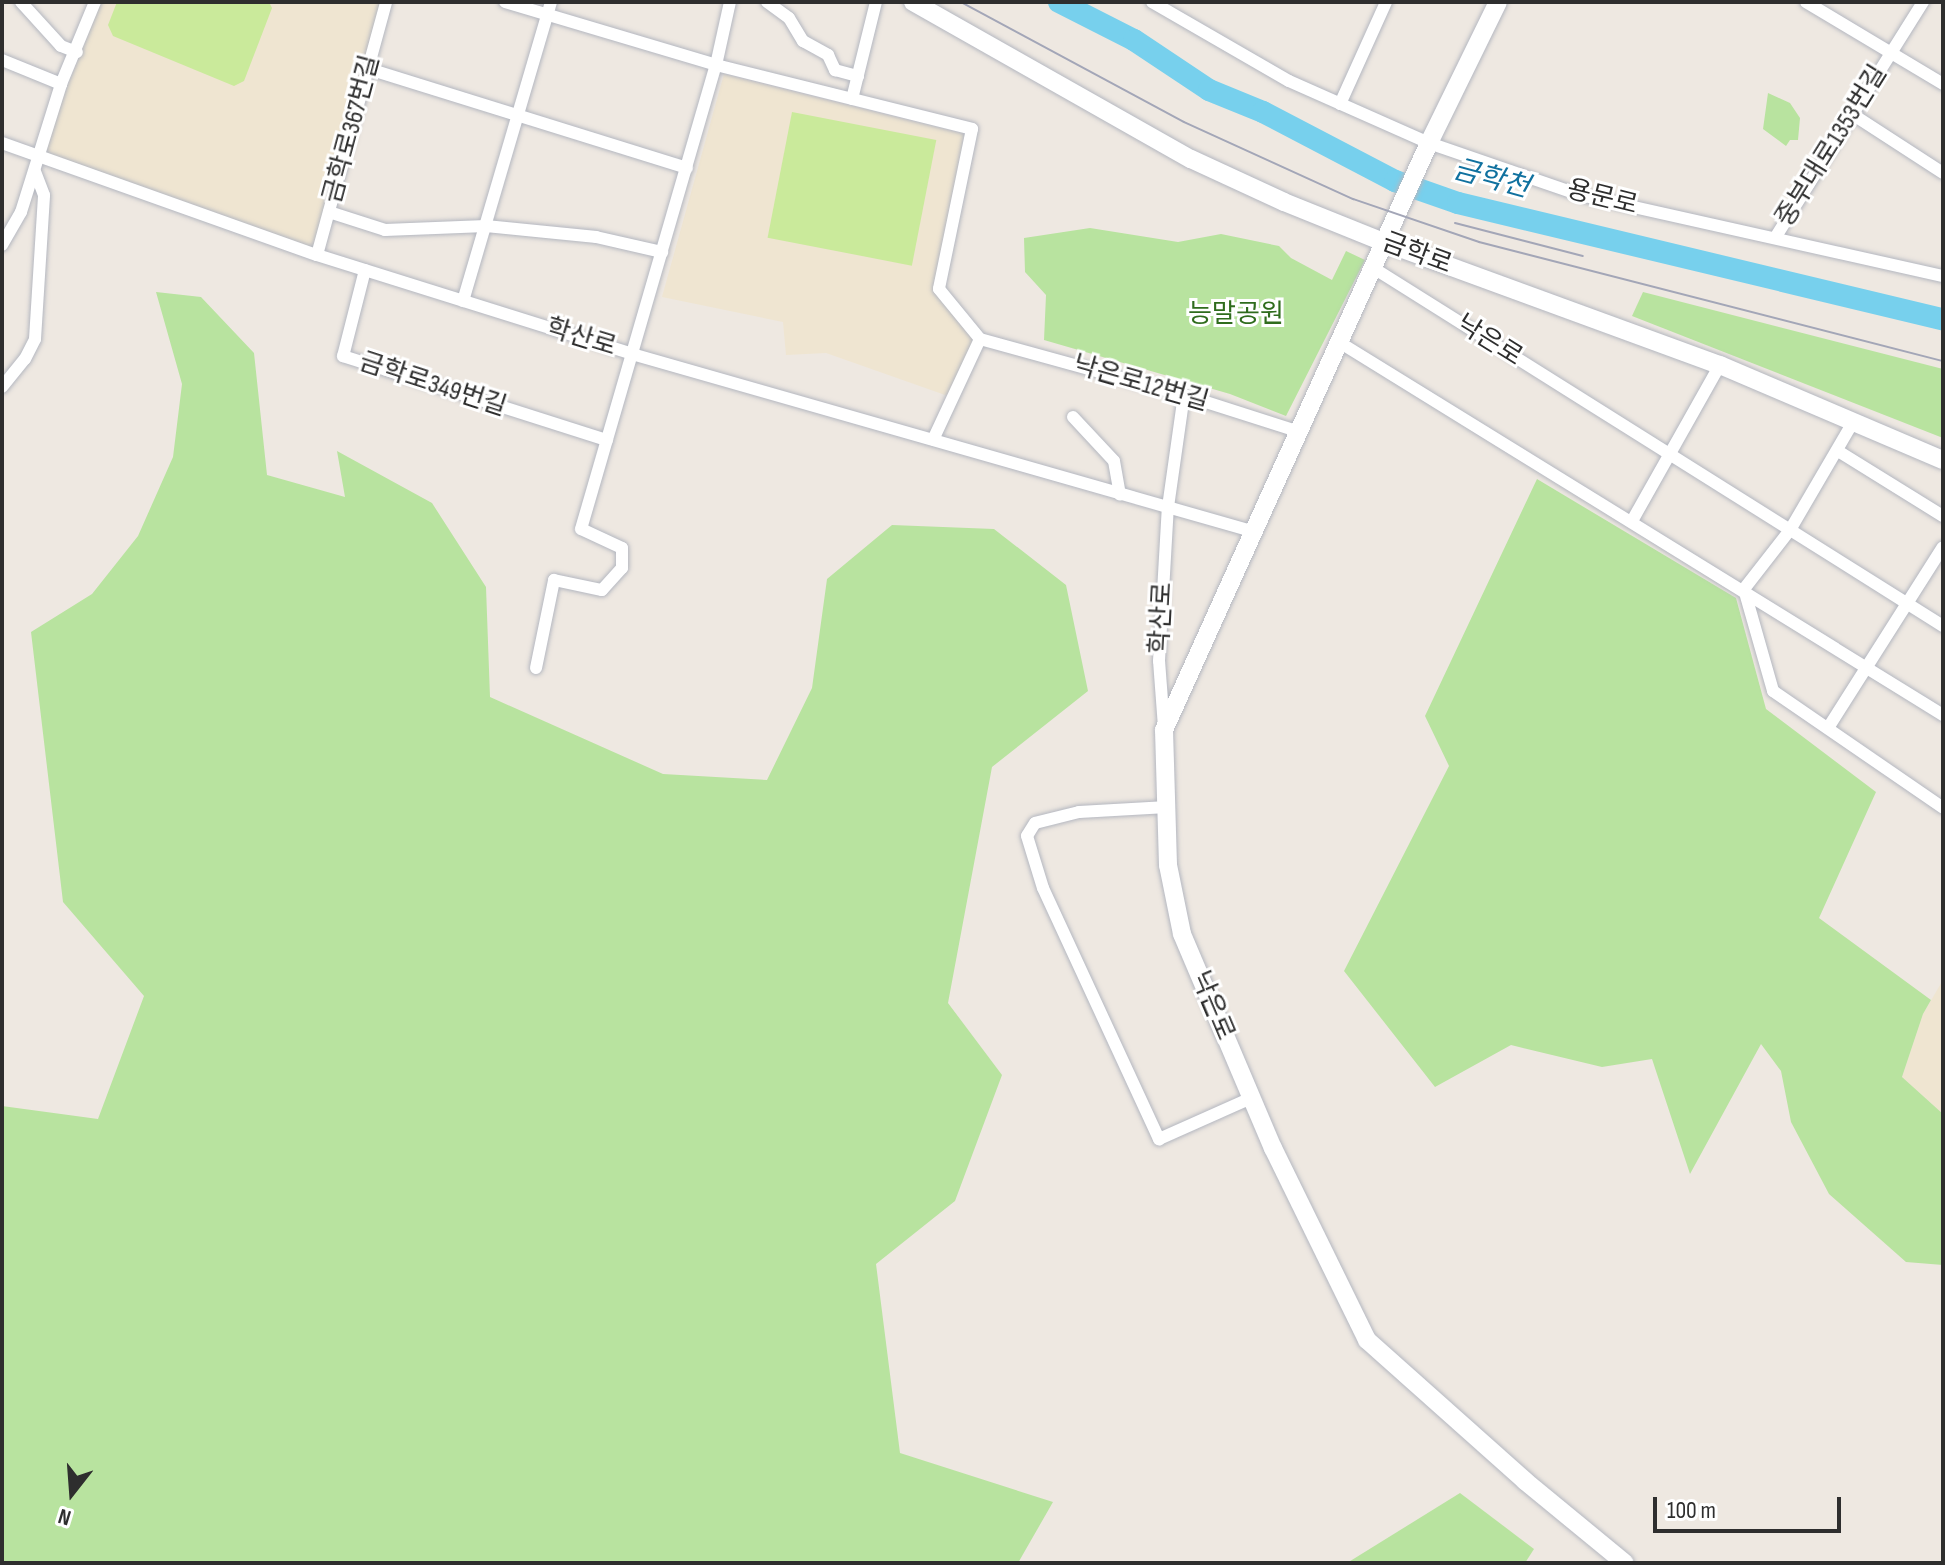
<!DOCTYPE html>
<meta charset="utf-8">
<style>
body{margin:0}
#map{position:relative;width:1945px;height:1565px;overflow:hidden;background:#eee8e1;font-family:"Sofia Sans Condensed","Noto Sans KR",sans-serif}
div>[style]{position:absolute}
.education>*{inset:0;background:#efe5d1}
.green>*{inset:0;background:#b8e39f}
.pitch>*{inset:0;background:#caea9b;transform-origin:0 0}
.river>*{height:22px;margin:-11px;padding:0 11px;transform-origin:11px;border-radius:11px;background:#77d0ed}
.roads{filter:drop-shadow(0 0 2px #b4b7c0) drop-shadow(0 0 2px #b4b7c0)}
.minor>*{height:12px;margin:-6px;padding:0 6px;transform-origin:6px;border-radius:6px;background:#fff}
.secondary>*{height:18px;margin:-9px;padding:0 9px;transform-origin:9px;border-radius:9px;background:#fff}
.tram>*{height:2px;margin:-1px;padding:0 1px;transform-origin:1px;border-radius:1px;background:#a3a6b7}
span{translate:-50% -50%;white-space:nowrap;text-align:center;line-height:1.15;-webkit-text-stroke:6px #fff;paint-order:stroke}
.street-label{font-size:26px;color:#2e2e2e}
.park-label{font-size:26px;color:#2f6c1d}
.water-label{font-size:28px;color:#10719f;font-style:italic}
.frame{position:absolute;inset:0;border:4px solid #2e2e2e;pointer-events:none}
.north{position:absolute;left:32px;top:1453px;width:80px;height:80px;-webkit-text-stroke:6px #fff;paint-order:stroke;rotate:197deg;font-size:22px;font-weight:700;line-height:32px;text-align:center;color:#2e2e2e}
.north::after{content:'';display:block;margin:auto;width:28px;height:36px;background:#2e2e2e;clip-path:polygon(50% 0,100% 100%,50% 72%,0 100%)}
.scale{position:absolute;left:1653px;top:1497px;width:188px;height:36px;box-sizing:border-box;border:4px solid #2e2e2e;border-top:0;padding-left:10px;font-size:24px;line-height:28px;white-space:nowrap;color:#2e2e2e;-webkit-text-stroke:6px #fff;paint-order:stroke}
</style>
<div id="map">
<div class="education">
<i style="clip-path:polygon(101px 2px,384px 2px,317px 255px,40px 156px)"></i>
<i style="clip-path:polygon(724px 74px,964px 134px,934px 289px,974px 340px,948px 396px,826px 353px,786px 355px,783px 322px,662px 297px)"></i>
<i style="clip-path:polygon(1943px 980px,1943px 1114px,1902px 1077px,1923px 1014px)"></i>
</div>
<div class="green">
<i style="clip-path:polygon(1768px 93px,1790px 103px,1800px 118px,1798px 140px,1790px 140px,1786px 146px,1763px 129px)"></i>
<i style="clip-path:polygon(1090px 228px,1178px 242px,1221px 234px,1279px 246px,1291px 258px,1332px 280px,1346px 251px,1365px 260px,1286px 416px,1230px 394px,1044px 340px,1046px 295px,1025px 272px,1024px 238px)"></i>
<i style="clip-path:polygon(156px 292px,201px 297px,254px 353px,267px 475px,345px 497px,337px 451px,432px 503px,486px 587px,490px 697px,663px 774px,767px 780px,812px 688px,827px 579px,892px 525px,994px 529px,1066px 585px,1088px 691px,992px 767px,948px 1003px,1002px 1075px,955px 1201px,876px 1264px,900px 1453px,1053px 1502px,1018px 1563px,2px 1563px,2px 1106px,98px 1119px,144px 996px,63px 902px,31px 632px,92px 594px,138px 536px,173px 457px,182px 384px)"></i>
<i style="clip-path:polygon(1643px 292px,1943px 369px,1943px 438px,1632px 316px)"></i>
<i style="clip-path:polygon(1537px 479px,1736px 598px,1766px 709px,1876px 792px,1819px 918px,1931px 1000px,1923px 1014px,1902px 1077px,1943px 1114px,1943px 1265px,1906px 1262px,1829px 1194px,1791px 1122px,1781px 1071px,1761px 1044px,1690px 1174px,1652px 1059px,1602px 1067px,1511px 1045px,1435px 1087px,1344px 971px,1449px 766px,1425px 716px)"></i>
<i style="clip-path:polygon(1460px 1493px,1534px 1549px,1525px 1563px,1347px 1563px)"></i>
</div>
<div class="pitch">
<i style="clip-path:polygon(117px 2px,269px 2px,272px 8px,244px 81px,234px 86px,113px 36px,108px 25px)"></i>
<i style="left:792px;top:112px;width:147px;height:128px;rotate:11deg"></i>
</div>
<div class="river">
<i style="left:1059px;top:2px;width:84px;rotate:26.9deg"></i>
<i style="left:1134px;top:40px;width:90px;rotate:33.7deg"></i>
<i style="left:1209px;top:90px;width:58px;rotate:22.2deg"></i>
<i style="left:1263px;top:112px;width:149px;rotate:27.6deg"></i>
<i style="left:1395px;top:181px;width:67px;rotate:19.2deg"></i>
<i style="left:1458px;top:203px;width:499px;rotate:13.5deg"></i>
</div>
<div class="roads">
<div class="minor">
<i style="left:21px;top:2px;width:59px;rotate:47.7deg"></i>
<i style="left:61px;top:46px;width:17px;rotate:21deg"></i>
<i style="left:505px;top:2px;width:220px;rotate:16.6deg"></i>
<i style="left:716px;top:65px;width:264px;rotate:14deg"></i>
<i style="left:972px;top:129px;width:163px;rotate:101.7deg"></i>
<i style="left:939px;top:289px;width:65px;rotate:50.6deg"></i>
<i style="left:980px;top:339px;width:111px;rotate:115deg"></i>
<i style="left:767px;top:2px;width:27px;rotate:36deg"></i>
<i style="left:789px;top:18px;width:27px;rotate:59deg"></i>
<i style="left:803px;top:41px;width:29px;rotate:29deg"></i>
<i style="left:828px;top:55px;width:17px;rotate:65deg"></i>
<i style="left:835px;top:70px;width:24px;rotate:15deg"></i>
<i style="left:1152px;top:2px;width:158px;rotate:30deg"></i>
<i style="left:1289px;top:81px;width:153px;rotate:23.9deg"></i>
<i style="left:1429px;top:143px;width:160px;rotate:19deg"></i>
<i style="left:1580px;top:195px;width:372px;rotate:12.6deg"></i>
<i style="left:1806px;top:2px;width:160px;rotate:30.9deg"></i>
<i style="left:2px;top:60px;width:64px;rotate:22.1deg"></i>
<i style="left:369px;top:69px;width:333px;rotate:17.3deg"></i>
<i style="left:852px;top:99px;width:100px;rotate:-76.1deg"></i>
<i style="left:1340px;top:104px;width:112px;rotate:-65.7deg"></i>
<i style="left:1852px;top:114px;width:108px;rotate:33deg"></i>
<i style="left:2px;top:143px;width:334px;rotate:19.6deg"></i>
<i style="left:317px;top:255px;width:330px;rotate:17.4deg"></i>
<i style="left:632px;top:354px;width:648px;rotate:15.95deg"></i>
<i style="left:329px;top:212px;width:59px;rotate:17.8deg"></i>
<i style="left:385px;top:230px;width:101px;rotate:-2.3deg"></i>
<i style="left:486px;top:226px;width:111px;rotate:5.7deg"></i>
<i style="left:596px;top:237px;width:68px;rotate:12.8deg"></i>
<i style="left:1775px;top:238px;width:279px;rotate:-57.9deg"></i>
<i style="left:2px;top:245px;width:38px;rotate:-60deg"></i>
<i style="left:21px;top:212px;width:134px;rotate:-72.6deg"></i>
<i style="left:61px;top:84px;width:89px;rotate:-67.5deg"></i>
<i style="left:317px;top:255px;width:262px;rotate:-74.7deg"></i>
<i style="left:1375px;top:269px;width:671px;rotate:32.15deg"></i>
<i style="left:365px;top:270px;width:89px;rotate:104.3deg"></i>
<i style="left:343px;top:356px;width:277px;rotate:17.7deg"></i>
<i style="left:463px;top:301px;width:312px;rotate:-73.6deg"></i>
<i style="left:980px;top:339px;width:212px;rotate:15.4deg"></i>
<i style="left:1184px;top:395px;width:122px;rotate:17.7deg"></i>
<i style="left:1339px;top:342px;width:710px;rotate:31.7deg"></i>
<i style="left:2px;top:387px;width:36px;rotate:-51deg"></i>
<i style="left:25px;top:359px;width:22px;rotate:-63deg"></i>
<i style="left:35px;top:339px;width:144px;rotate:-86.4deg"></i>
<i style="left:44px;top:195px;width:25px;rotate:-111deg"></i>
<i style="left:1073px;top:417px;width:60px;rotate:47deg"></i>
<i style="left:1114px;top:461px;width:34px;rotate:80deg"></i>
<i style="left:1838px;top:451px;width:123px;rotate:31.8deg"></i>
<i style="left:1632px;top:521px;width:179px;rotate:-60.6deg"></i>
<i style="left:1744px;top:589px;width:106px;rotate:74.1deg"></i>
<i style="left:1773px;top:691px;width:206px;rotate:34.5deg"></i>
<i style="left:1744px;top:589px;width:75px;rotate:-52.1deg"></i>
<i style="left:1790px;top:530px;width:123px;rotate:-59.7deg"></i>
<i style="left:536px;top:668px;width:90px;rotate:-78.4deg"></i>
<i style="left:554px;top:580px;width:49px;rotate:11.8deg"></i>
<i style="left:602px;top:590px;width:30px;rotate:-48deg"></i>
<i style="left:622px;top:568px;width:20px;rotate:-90deg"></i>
<i style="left:622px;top:548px;width:45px;rotate:-155.1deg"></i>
<i style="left:581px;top:529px;width:483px;rotate:-73.8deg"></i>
<i style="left:716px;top:65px;width:65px;rotate:-77.5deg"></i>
<i style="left:1164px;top:727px;width:66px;rotate:-94.3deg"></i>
<i style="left:1159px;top:661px;width:154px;rotate:-86.7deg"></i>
<i style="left:1168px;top:507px;width:113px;rotate:-81.9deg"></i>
<i style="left:1828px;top:728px;width:214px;rotate:-57.6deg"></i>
<i style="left:1167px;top:807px;width:88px;rotate:176.7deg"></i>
<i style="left:1079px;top:812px;width:45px;rotate:166deg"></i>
<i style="left:1035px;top:823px;width:15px;rotate:122deg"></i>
<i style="left:1027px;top:836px;width:54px;rotate:72.9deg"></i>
<i style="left:1043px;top:888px;width:277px;rotate:65.2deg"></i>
<i style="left:1159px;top:1139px;width:101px;rotate:-24deg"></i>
</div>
<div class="secondary">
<i style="left:913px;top:2px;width:319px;rotate:29.5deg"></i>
<i style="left:1191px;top:159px;width:102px;rotate:24.8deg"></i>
<i style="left:1284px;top:202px;width:110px;rotate:21.9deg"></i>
<i style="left:1386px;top:243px;width:356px;rotate:20.1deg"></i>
<i style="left:1720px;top:365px;width:242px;rotate:23.1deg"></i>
<i style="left:1498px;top:2px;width:157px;rotate:116.1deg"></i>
<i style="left:1429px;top:143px;width:644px;rotate:114.3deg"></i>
<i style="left:1164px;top:730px;width:135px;rotate:88.3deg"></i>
<i style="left:1168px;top:865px;width:70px;rotate:78.5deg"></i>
<i style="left:1182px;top:934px;width:233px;rotate:67deg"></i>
<i style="left:1273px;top:1148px;width:214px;rotate:63.9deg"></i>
<i style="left:1367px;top:1340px;width:212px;rotate:41.7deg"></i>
<i style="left:1525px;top:1481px;width:129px;rotate:39.4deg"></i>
</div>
</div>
<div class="tram">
<i style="left:961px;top:2px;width:253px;rotate:28.3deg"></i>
<i style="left:1184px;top:122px;width:186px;rotate:24.5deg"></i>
<i style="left:1353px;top:199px;width:133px;rotate:18.8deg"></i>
<i style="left:1479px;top:242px;width:479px;rotate:14.4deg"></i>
<i style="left:1455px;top:223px;width:132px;rotate:14.5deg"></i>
</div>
<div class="street-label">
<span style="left:352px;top:129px;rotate:-75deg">금학로367번길</span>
<span style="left:1832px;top:146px;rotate:-58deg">중부대로1353번길</span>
<span style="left:1602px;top:198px;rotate:14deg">용문로</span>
<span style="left:1417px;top:254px;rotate:20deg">금학로</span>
<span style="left:581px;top:338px;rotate:17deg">학산로</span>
<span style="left:1489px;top:341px;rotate:32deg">낙은로</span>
<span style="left:1141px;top:384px;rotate:16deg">낙은로12번길</span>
<span style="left:433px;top:385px;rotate:18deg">금학로349번길</span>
<span style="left:1162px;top:618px;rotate:-87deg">학산로</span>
<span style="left:1212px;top:1006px;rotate:67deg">낙은로</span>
</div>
<div class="park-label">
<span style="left:1236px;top:315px">능말공원</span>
</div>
<div class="water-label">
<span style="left:1491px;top:179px;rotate:15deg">금학천</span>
</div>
<div class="frame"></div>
<div class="north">N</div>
<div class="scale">100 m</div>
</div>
